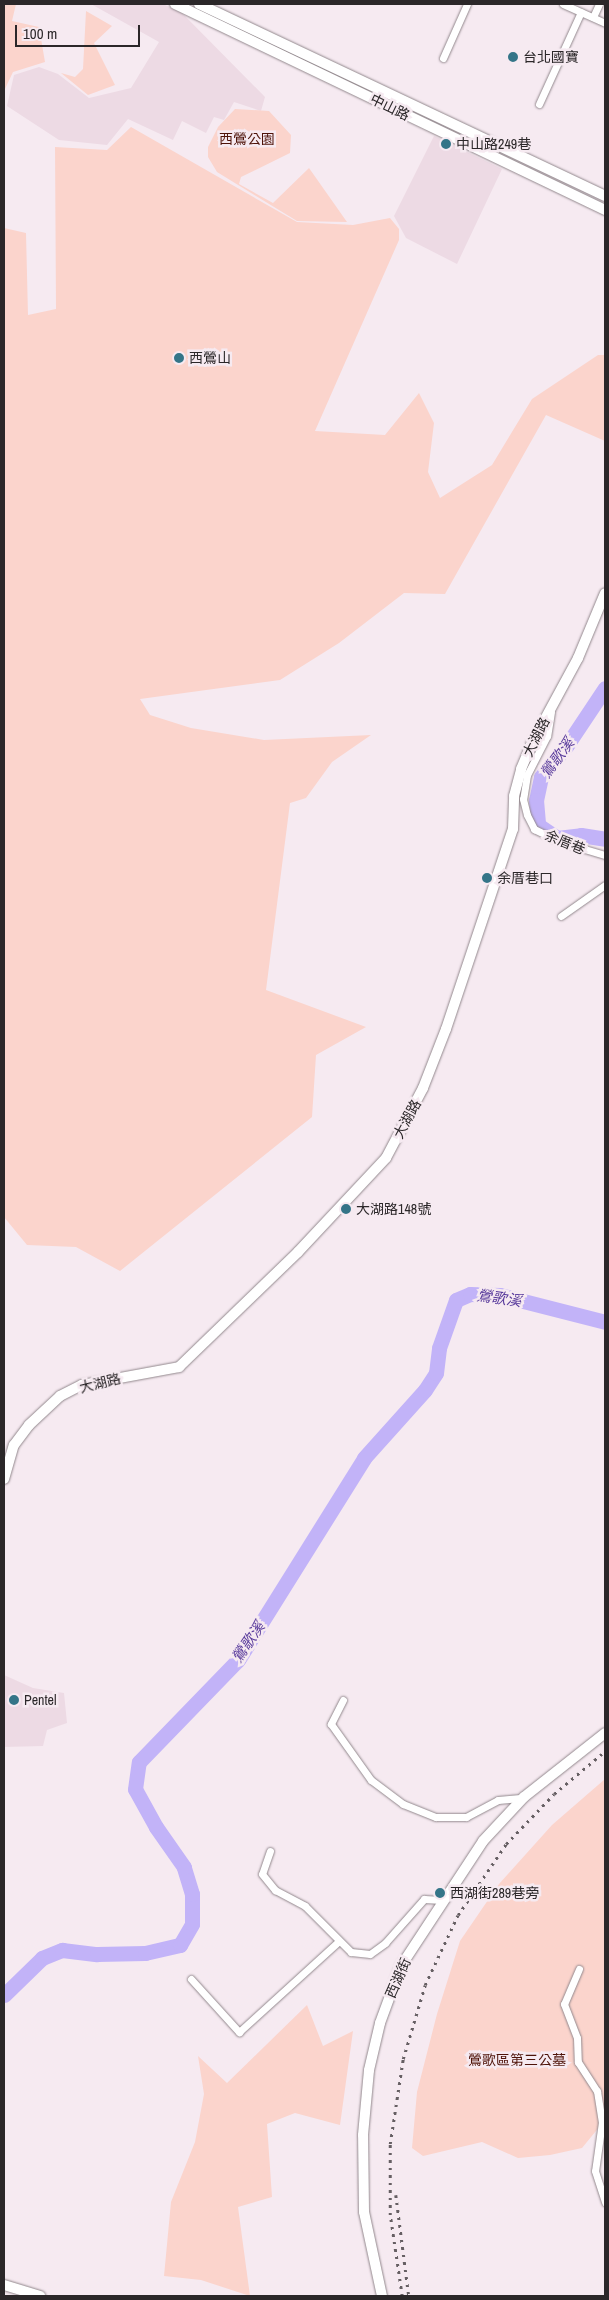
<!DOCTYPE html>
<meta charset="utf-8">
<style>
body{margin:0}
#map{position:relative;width:609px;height:2300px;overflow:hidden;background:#f6eaf1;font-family:"Archivo Narrow","Noto Sans TC",sans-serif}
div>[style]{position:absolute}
.built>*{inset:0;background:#eddae4}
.green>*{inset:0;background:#fbd4cc}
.river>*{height:15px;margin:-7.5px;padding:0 7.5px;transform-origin:7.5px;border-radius:7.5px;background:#c2b3f8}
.roads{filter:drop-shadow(0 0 1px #92888d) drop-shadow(0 0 1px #92888d)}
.street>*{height:7px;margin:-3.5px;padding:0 3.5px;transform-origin:3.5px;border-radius:3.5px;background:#fff}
.secondary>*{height:10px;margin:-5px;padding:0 5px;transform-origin:5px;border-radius:5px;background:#fff}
.rail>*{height:2.5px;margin-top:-1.25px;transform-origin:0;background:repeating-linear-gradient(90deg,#665f63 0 2.5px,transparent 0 7.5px)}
.dots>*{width:14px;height:14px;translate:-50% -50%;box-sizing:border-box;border:2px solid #f6eaf1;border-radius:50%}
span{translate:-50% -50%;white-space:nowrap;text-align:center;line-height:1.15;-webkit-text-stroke:5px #f6eaf1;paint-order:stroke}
.poi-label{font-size:14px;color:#2b2729}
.left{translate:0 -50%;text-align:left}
.street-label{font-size:14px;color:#2b2729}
.park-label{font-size:14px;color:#4e1309}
.water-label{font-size:15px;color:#593b9c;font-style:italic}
.frame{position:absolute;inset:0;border:5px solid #2b2729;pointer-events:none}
.scale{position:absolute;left:15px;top:25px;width:125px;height:22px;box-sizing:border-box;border:2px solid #2b2729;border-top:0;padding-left:6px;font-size:15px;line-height:18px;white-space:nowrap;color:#2b2729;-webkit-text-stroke:4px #f6eaf1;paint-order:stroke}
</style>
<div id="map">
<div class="built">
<i style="clip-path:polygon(91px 4px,163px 4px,182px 13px,265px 97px,261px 111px,234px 102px,224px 120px,214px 117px,206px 133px,182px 121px,173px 140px,128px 119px,107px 145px,59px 140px,7px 106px,14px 75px,39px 67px,58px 74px,89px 98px,131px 88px,159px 42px)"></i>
<i style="clip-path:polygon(434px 136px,502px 169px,457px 264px,406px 238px,394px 216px)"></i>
<i style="clip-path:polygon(4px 1675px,33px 1688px,64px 1693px,67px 1723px,47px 1730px,43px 1746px,4px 1747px)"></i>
</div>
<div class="green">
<i style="clip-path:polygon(4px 4px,16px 4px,12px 21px,39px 27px,45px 62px,13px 72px,4px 91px)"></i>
<i style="clip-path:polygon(86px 11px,112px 26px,94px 43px,115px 85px,88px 95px,61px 73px,75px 77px,83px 69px)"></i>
<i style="clip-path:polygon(235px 109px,269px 111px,291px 135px,290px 153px,241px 177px,239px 184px,273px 203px,309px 168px,347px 222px,297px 221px,217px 172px,208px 157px,208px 147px,218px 127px)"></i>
<i style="clip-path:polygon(131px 127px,297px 222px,353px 225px,390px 218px,399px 229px,399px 240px,315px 431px,385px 435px,419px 393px,434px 423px,428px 472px,440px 498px,492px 465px,532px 399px,598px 355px,605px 355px,605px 441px,546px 415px,445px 594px,404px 593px,339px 643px,280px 680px,140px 699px,150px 715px,191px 728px,264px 740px,371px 735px,332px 762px,306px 798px,290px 803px,266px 990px,366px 1027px,316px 1055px,312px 1117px,120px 1271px,76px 1247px,27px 1245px,4px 1217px,4px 228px,26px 233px,28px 315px,56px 309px,55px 147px,107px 150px)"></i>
<i style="clip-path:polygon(605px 1779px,605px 2120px,582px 2148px,550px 2155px,518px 2158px,482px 2142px,423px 2156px,412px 2148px,417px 2092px,437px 2014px,460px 1941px,499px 1884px,552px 1825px)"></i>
<i style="clip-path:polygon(307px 2005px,323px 2046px,353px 2031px,340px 2125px,295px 2113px,267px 2124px,272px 2197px,238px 2207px,250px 2296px,201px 2280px,164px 2276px,171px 2202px,195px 2142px,204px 2094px,198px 2056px,227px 2083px)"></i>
</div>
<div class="river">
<i style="left:605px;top:688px;width:69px;rotate:123.7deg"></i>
<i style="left:567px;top:745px;width:41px;rotate:129.1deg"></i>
<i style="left:541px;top:777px;width:24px;rotate:102deg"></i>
<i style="left:536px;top:800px;width:25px;rotate:85deg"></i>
<i style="left:538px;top:825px;width:23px;rotate:34deg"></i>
<i style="left:557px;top:838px;width:24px;rotate:-7deg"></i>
<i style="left:581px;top:835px;width:24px;rotate:9deg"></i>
<i style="left:4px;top:1995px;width:53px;rotate:-44.2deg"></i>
<i style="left:42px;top:1958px;width:22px;rotate:-22deg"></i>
<i style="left:62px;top:1950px;width:35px;rotate:7deg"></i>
<i style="left:97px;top:1954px;width:48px;rotate:-1.2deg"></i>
<i style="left:145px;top:1953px;width:36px;rotate:-13deg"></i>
<i style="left:180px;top:1945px;width:24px;rotate:-60deg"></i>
<i style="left:192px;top:1924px;width:30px;rotate:-90deg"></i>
<i style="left:192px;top:1894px;width:28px;rotate:-107deg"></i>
<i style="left:184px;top:1867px;width:49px;rotate:-125deg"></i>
<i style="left:156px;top:1827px;width:43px;rotate:-118.9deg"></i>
<i style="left:135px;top:1789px;width:27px;rotate:-82deg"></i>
<i style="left:139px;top:1762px;width:142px;rotate:-45.9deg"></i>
<i style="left:238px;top:1660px;width:238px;rotate:-58deg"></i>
<i style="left:364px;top:1458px;width:91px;rotate:-48.1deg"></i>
<i style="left:425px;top:1390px;width:20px;rotate:-57deg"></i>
<i style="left:436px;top:1373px;width:25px;rotate:-83deg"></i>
<i style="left:439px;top:1348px;width:51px;rotate:-70.5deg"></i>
<i style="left:456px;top:1300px;width:15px;rotate:-23deg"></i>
<i style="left:470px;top:1294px;width:30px;rotate:2deg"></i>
<i style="left:500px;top:1295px;width:108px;rotate:14.4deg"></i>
</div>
<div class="roads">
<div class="street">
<i style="left:563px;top:4px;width:46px;rotate:24.3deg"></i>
<i style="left:593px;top:17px;width:14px;rotate:-65deg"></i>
<i style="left:443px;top:58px;width:59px;rotate:-66deg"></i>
<i style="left:539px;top:104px;width:101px;rotate:-65.5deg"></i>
<i style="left:551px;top:712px;width:24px;rotate:99deg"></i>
<i style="left:547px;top:736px;width:44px;rotate:117.1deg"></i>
<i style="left:527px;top:775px;width:24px;rotate:99deg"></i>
<i style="left:523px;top:799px;width:16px;rotate:76deg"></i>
<i style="left:527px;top:815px;width:16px;rotate:63deg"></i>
<i style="left:534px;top:829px;width:30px;rotate:26deg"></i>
<i style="left:561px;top:842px;width:46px;rotate:16.5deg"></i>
<i style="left:561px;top:916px;width:54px;rotate:-35.2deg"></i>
<i style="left:343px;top:1700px;width:27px;rotate:117deg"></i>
<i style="left:331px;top:1724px;width:69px;rotate:54.5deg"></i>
<i style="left:371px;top:1780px;width:40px;rotate:37deg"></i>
<i style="left:403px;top:1804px;width:35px;rotate:22deg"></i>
<i style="left:436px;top:1817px;width:30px"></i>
<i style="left:466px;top:1817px;width:36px;rotate:-28deg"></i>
<i style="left:498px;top:1800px;width:25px;rotate:-5deg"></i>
<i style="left:270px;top:1851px;width:24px;rotate:109deg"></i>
<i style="left:262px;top:1874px;width:21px;rotate:51deg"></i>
<i style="left:275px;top:1890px;width:34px;rotate:28deg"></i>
<i style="left:305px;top:1906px;width:65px;rotate:45deg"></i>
<i style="left:351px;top:1952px;width:19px;rotate:6deg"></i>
<i style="left:370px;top:1954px;width:19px;rotate:-36deg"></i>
<i style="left:385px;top:1943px;width:59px;rotate:-48.4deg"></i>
<i style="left:424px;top:1899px;width:18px;rotate:3deg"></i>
<i style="left:579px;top:1969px;width:38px;rotate:113deg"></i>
<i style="left:564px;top:2004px;width:36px;rotate:69deg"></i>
<i style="left:577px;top:2038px;width:24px;rotate:88deg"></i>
<i style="left:578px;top:2062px;width:35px;rotate:57deg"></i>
<i style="left:597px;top:2091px;width:31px;rotate:81deg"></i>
<i style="left:602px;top:2122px;width:49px;rotate:98.1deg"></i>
<i style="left:595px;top:2171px;width:33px;rotate:72deg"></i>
<i style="left:191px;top:1979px;width:72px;rotate:47.8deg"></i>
<i style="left:239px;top:2032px;width:135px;rotate:-42.3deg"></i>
</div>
<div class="secondary">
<i style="left:175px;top:4px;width:477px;rotate:25.6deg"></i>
<i style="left:199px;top:4px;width:449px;rotate:25.3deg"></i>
<i style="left:4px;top:1479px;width:35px;rotate:-74deg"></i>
<i style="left:14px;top:1445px;width:25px;rotate:-53deg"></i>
<i style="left:29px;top:1425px;width:42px;rotate:-43.1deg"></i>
<i style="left:60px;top:1396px;width:25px;rotate:-27deg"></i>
<i style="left:82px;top:1385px;width:99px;rotate:-10.5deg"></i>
<i style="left:179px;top:1367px;width:165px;rotate:-44deg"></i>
<i style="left:298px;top:1252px;width:129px;rotate:-46.9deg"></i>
<i style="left:386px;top:1158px;width:79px;rotate:-62.1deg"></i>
<i style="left:423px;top:1088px;width:63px;rotate:-68.7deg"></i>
<i style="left:446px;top:1029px;width:211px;rotate:-71.5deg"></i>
<i style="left:513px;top:829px;width:33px;rotate:-88deg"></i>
<i style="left:514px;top:796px;width:28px;rotate:-75deg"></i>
<i style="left:521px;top:769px;width:26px;rotate:-67deg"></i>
<i style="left:531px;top:745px;width:99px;rotate:-61.6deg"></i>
<i style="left:578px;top:658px;width:70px;rotate:-67.4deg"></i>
<i style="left:4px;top:2285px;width:38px;rotate:17deg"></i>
<i style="left:382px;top:2296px;width:86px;rotate:-102.1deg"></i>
<i style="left:364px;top:2212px;width:77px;rotate:-90.7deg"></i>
<i style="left:363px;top:2135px;width:65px;rotate:-84.7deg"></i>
<i style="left:369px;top:2070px;width:48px;rotate:-76.8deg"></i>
<i style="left:380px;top:2023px;width:61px;rotate:-69.8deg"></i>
<i style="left:401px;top:1966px;width:149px;rotate:-56.7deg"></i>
<i style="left:483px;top:1841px;width:60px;rotate:-47deg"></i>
<i style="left:524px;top:1797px;width:103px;rotate:-38.3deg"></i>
</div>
</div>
<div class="rail">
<i style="left:396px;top:2195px;width:102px;rotate:82.7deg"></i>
<i style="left:402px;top:2296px;width:82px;rotate:-98.4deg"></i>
<i style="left:390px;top:2215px;width:71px;rotate:-90deg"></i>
<i style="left:390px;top:2144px;width:86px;rotate:-81.3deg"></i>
<i style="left:403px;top:2059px;width:77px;rotate:-73.4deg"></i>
<i style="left:425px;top:1985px;width:77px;rotate:-64.8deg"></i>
<i style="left:458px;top:1915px;width:86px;rotate:-55.9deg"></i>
<i style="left:506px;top:1844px;width:69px;rotate:-46.2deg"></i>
<i style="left:554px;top:1794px;width:67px;rotate:-40.1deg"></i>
</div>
<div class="dots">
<i style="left:513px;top:57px;background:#347588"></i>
<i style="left:446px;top:144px;background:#347588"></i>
<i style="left:179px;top:358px;background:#347588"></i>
<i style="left:487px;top:878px;background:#347588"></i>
<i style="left:346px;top:1209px;background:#347588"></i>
<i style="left:14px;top:1700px;background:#347588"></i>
<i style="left:440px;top:1893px;background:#347588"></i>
</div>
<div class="poi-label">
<span class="left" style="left:523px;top:57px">台北國寶</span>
<span class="left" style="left:456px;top:144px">中山路249巷</span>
<span class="left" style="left:189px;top:358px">西鶯山</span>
<span class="left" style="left:497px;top:878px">余厝巷口</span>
<span class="left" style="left:356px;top:1209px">大湖路148號</span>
<span class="left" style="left:24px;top:1700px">Pentel</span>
<span class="left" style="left:450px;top:1893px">西湖街289巷旁</span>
</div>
<div class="street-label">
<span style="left:390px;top:107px;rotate:26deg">中山路</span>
<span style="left:536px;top:737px;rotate:-63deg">大湖路</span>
<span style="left:565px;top:842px;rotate:22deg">余厝巷</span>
<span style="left:407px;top:1119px;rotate:-62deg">大湖路</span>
<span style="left:100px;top:1383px;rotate:-14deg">大湖路</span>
<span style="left:398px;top:1978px;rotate:-66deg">西湖街</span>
</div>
<div class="park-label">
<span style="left:247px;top:139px">西鶯公園</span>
<span style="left:517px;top:2060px">鶯歌區第三公墓</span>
</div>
<div class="water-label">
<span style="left:557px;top:758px;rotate:-54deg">鶯歌溪</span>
<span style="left:499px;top:1298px;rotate:8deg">鶯歌溪</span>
<span style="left:248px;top:1642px;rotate:-56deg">鶯歌溪</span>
</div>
<div class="frame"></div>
<div class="scale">100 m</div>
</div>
